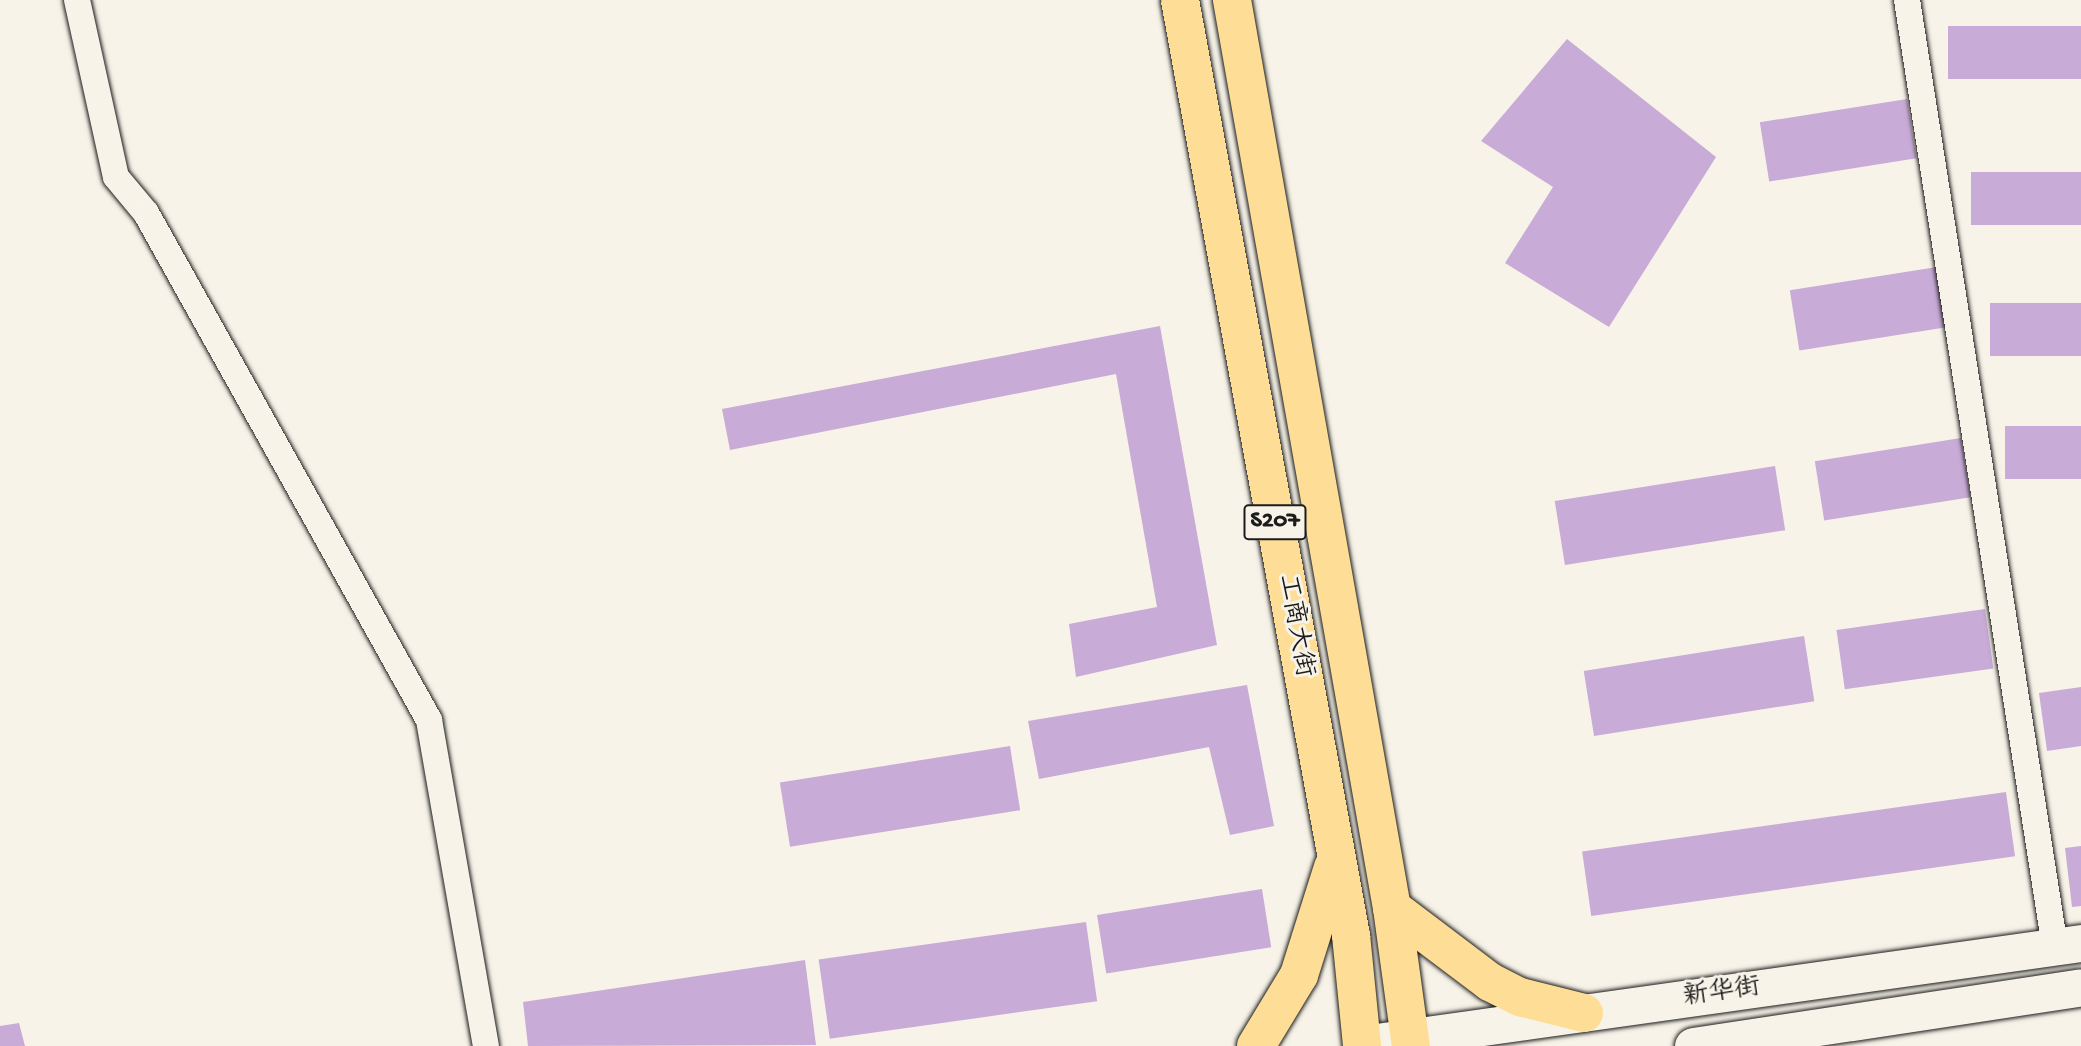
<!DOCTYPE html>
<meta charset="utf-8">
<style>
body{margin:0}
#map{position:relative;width:2081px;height:1046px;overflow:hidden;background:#f7f3e8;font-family:"Gochi Hand","LXGW WenKai TC",sans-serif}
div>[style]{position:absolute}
.building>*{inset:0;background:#c9abd8;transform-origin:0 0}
.roads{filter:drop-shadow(0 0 2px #1c1c1c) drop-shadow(0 0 2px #1c1c1c)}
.street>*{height:26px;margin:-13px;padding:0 13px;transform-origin:13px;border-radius:13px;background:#f7f3e8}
.secondary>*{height:37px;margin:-18.5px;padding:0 18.5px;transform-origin:18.5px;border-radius:18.5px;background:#f7f3e8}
.primary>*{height:38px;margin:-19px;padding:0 19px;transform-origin:19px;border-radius:19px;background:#fedd96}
span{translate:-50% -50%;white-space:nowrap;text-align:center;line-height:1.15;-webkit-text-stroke:6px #f7f3e8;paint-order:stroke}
.shield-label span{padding:2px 5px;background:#f7f3e8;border:2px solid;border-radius:5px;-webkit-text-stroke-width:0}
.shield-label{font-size:24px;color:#1c1c1c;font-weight:700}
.street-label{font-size:26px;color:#1c1c1c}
</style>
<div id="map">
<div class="building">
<i style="left:2081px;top:26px;width:53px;height:133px;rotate:90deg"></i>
<i style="clip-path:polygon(1567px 39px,1716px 157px,1609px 327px,1505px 263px,1553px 187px,1481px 141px)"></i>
<i style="left:1907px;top:99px;width:60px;height:149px;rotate:81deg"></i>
<i style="left:2081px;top:172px;width:53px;height:110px;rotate:90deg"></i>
<i style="left:1937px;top:267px;width:61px;height:149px;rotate:81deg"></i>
<i style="left:2081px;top:303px;width:53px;height:91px;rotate:90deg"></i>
<i style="clip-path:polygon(1160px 326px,1217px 645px,1076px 677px,1069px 624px,1157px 607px,1116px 374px,730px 450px,722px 409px)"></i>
<i style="left:2081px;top:426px;width:53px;height:76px;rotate:90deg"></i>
<i style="left:1961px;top:438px;width:60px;height:148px;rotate:81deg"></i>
<i style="left:1775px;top:466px;width:65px;height:223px;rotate:81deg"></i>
<i style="left:1985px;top:609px;width:60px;height:150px;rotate:82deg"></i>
<i style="left:1804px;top:636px;width:66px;height:223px;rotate:81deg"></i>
<i style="clip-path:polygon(1247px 685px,1274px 826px,1230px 835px,1209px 747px,1039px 779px,1028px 721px)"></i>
<i style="clip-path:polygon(2081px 687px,2081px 746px,2047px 751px,2039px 693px)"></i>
<i style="left:1010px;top:746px;width:65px;height:233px;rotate:81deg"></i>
<i style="left:2006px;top:792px;width:65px;height:428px;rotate:82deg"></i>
<i style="clip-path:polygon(2081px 846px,2081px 906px,2072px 907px,2065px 848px)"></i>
<i style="left:1262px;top:889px;width:59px;height:167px;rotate:81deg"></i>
<i style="left:1086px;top:922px;width:80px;height:270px;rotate:82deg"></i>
<i style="clip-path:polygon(805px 960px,816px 1045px,528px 1046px,523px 1002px)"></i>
<i style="clip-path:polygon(19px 1023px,25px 1046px,0 1046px,0 1026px)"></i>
</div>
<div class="roads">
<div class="street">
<i style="left:77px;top:0;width:181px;rotate:77.6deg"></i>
<i style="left:116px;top:177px;width:47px;rotate:50.2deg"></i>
<i style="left:146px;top:213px;width:581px;rotate:60.83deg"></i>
<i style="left:429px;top:720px;width:331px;rotate:80.1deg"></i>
<i style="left:1907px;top:0;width:958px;rotate:81.12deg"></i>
</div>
<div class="secondary">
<i style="left:1362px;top:1044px;width:726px;rotate:-8deg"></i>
<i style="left:1693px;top:1046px;width:392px;rotate:-8.6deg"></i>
</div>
<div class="primary">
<i style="left:1180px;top:0;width:951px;rotate:79.64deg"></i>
<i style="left:1351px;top:935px;width:112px;rotate:84.3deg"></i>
<i style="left:1232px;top:0;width:922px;rotate:80.01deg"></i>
<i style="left:1392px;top:908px;width:139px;rotate:82.2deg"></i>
<i style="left:1392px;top:908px;width:123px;rotate:37.1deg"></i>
<i style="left:1490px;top:982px;width:34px;rotate:27deg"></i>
<i style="left:1520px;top:997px;width:66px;rotate:14deg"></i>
<i style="left:1256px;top:1046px;width:83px;rotate:-58.8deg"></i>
<i style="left:1299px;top:975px;width:113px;rotate:-72.5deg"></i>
</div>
</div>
<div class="shield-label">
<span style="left:1275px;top:522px">S207</span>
</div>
<div class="street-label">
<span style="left:1294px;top:626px;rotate:80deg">工商大街</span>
<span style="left:1722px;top:994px;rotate:-8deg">新华街</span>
</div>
</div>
